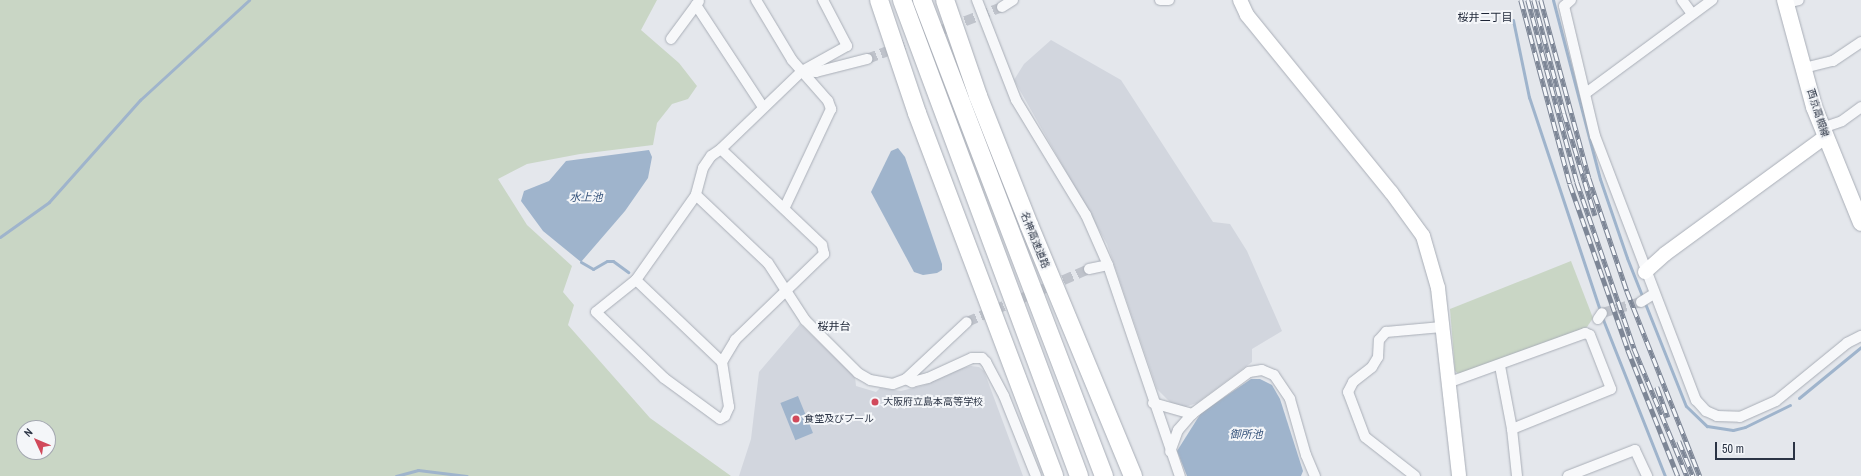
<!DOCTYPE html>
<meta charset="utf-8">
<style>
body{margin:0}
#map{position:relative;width:1861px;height:476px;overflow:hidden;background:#e4e7ec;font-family:"Archivo Narrow","Noto Sans JP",sans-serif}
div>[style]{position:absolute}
.built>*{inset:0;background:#d2d6de}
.green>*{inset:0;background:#c9d6c5}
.water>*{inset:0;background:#9fb4cc;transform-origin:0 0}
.stream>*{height:3px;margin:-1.5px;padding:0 1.5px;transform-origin:1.5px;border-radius:1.5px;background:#9fb4cc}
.street-tunnel>*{height:10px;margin-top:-5px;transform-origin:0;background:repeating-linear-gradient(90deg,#bfc3cb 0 10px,transparent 0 15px)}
.roads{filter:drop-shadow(0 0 1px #a9aeb7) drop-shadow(0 0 1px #a9aeb7)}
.street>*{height:10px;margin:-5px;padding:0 5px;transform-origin:5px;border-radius:5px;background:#f7f8fa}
.secondary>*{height:14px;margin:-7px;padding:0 7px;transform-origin:7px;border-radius:7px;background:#fff}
.primary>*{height:16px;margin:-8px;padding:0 8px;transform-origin:8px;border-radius:8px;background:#fff}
.highway>*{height:18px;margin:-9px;padding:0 9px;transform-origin:9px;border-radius:9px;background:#fff}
.rail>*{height:4.5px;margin-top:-2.25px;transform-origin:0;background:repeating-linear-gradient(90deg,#f4f6f9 0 9px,#7d8696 0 18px);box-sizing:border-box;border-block:1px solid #7d8696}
.dots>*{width:11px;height:11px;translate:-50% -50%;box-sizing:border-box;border:2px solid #f4f6f9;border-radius:50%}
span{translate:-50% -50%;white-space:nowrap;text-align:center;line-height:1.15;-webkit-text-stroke:4px #f4f6f9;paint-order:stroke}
.street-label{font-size:10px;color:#2b3445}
.poi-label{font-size:10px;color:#2b3445}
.left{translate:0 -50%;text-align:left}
.neighbourhood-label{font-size:11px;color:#1d2536}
.water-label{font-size:11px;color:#34527a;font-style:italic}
.north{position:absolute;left:16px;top:420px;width:40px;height:40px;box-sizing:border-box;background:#f4f6f9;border:1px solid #a4a8b1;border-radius:50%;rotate:314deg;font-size:11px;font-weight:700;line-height:16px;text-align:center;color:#2b3445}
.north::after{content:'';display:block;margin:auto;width:14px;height:18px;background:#d1495b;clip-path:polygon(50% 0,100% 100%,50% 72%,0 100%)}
.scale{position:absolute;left:1715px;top:442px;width:80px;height:18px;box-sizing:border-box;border:2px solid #2b3445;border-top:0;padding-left:5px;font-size:12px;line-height:14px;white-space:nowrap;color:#2b3445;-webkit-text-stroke:3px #f4f6f9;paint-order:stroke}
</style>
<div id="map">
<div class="built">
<i style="clip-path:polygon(1051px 40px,1121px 80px,1213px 222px,1230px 224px,1247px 251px,1282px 331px,1252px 349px,1252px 362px,1197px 403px,1185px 407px,1172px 404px,1157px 389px,1107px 244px,1014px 80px,1024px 64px)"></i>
<i style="clip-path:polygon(800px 324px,855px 377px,856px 386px,876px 392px,880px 388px,901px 391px,925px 385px,959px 369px,971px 366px,979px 367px,984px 371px,1023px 476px,739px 476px,751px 439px,759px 372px)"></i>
</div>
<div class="green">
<i style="clip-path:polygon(evenodd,0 0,657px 0,641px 30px,679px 63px,697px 86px,688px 99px,672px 104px,657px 123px,653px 145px,580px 154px,527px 164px,498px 179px,527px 225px,572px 266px,563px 292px,574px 305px,568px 325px,650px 418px,731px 476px,0 476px,0 0,24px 428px,48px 428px,48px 452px,24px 452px,24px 428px)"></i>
<i style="clip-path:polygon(1571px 261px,1593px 318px,1587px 327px,1460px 375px,1455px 371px,1450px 309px)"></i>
</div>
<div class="water">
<i style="clip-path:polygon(898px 148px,905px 157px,942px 264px,942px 270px,937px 273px,923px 275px,914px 272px,871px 192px,891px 151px)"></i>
<i style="clip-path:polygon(649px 150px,652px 157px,648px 178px,625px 211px,581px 262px,543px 231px,521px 201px,524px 191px,549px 181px,566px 161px)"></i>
<i style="clip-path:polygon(1251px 379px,1260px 379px,1272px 385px,1280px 399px,1303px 471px,1301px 476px,1187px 476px,1177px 451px,1201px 413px)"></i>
<i style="left:798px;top:396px;width:40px;height:19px;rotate:68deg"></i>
</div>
<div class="stream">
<i style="left:1553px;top:0;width:185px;rotate:75.3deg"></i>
<i style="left:1600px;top:179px;width:83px;rotate:71.1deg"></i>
<i style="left:1627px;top:258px;width:159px;rotate:68.3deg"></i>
<i style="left:1686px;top:406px;width:29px;rotate:44deg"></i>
<i style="left:1707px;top:426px;width:26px;rotate:9deg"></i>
<i style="left:1733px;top:430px;width:12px;rotate:-14deg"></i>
<i style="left:1745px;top:427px;width:50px;rotate:-26.1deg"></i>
<i style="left:1513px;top:20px;width:79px;rotate:78.3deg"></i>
<i style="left:1529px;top:97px;width:225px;rotate:71.6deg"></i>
<i style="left:0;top:237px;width:60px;rotate:-35.5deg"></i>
<i style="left:49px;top:202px;width:137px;rotate:-48.3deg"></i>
<i style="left:140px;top:100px;width:148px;rotate:-42.5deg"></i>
<i style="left:581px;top:262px;width:14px;rotate:30deg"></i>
<i style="left:593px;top:269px;width:16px;rotate:-30deg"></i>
<i style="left:607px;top:261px;width:6px"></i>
<i style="left:613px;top:261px;width:19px;rotate:36deg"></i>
<i style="left:1602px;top:317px;width:171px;rotate:68.4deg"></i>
<i style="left:1799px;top:398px;width:80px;rotate:-39.4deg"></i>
<i style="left:396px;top:476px;width:23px;rotate:-15deg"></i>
<i style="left:418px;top:470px;width:49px;rotate:7deg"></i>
</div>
<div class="street-tunnel">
<i style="left:867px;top:59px;width:145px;rotate:-21.1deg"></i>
<i style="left:1602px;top:313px;width:41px;rotate:-15.8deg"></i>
<i style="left:967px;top:322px;width:133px;rotate:-23.5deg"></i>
</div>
<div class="roads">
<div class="street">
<i style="left:756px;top:0;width:70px;rotate:59deg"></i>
<i style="left:792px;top:60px;width:55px;rotate:48.7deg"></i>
<i style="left:828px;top:101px;width:9px;rotate:69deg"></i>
<i style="left:831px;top:109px;width:110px;rotate:115.2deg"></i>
<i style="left:823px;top:0;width:52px;rotate:62.4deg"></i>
<i style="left:847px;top:46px;width:51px;rotate:150.9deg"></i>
<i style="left:802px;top:71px;width:112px;rotate:136.1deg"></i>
<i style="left:721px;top:149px;width:12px;rotate:145deg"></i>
<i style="left:711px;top:156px;width:14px;rotate:124deg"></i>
<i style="left:703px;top:168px;width:28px;rotate:105deg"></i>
<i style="left:696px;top:195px;width:99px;rotate:43.4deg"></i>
<i style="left:768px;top:263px;width:68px;rotate:57deg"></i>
<i style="left:805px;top:320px;width:75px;rotate:45deg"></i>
<i style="left:858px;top:373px;width:14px;rotate:30deg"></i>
<i style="left:870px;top:380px;width:23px;rotate:10deg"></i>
<i style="left:893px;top:384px;width:14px;rotate:-21deg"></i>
<i style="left:906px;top:379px;width:83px;rotate:-43.1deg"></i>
<i style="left:977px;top:0;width:107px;rotate:68.7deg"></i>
<i style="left:1016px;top:100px;width:135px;rotate:58.7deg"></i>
<i style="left:1086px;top:215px;width:55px;rotate:66.3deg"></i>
<i style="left:1108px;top:265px;width:223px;rotate:71.2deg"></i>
<i style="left:1160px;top:0;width:9px"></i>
<i style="left:1571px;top:0;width:9px;rotate:139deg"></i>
<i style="left:1564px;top:6px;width:134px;rotate:76.6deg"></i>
<i style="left:1595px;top:136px;width:283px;rotate:69.1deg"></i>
<i style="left:1696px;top:400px;width:15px;rotate:48deg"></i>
<i style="left:1706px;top:411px;width:12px;rotate:24deg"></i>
<i style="left:1717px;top:416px;width:23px;rotate:2deg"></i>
<i style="left:1740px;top:417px;width:39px;rotate:-24deg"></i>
<i style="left:1776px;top:401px;width:92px;rotate:-39.2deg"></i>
<i style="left:1847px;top:343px;width:16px;rotate:-27deg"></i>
<i style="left:1682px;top:0;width:17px;rotate:54deg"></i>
<i style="left:1786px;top:3px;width:13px;rotate:-13deg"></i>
<i style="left:696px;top:5px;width:122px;rotate:56.7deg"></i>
<i style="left:1002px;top:7px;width:13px;rotate:-32deg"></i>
<i style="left:671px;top:39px;width:47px;rotate:-53.6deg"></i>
<i style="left:1804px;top:68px;width:30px;rotate:-14deg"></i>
<i style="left:1833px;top:61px;width:34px;rotate:-34deg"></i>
<i style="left:802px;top:71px;width:14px;rotate:4deg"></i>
<i style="left:816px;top:72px;width:53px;rotate:-14.3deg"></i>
<i style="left:1586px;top:93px;width:157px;rotate:-36.4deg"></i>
<i style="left:1822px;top:128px;width:21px;rotate:-19deg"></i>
<i style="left:1842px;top:121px;width:24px;rotate:-36deg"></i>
<i style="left:696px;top:195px;width:104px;rotate:125.2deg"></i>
<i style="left:636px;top:280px;width:51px;rotate:141.3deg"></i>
<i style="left:596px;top:312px;width:95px;rotate:44.1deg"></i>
<i style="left:664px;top:378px;width:69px;rotate:36.2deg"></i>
<i style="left:720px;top:419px;width:6px;rotate:-31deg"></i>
<i style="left:725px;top:416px;width:10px;rotate:-66deg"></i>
<i style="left:729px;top:407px;width:46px;rotate:-98.8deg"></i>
<i style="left:1089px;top:269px;width:19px;rotate:-12deg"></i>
<i style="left:636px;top:280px;width:119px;rotate:43.6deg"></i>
<i style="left:722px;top:362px;width:26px;rotate:-59deg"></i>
<i style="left:735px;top:340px;width:124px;rotate:-44deg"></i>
<i style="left:824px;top:254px;width:9px;rotate:-103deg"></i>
<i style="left:822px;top:245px;width:139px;rotate:-136.5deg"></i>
<i style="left:1641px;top:302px;width:15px;rotate:-32deg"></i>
<i style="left:1598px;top:319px;width:7px;rotate:-56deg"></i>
<i style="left:1500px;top:366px;width:64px;rotate:79.2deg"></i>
<i style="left:1512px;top:429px;width:47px;rotate:83.9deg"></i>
<i style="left:906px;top:379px;width:7px;rotate:27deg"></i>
<i style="left:912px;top:382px;width:16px;rotate:-14deg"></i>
<i style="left:928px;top:378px;width:48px;rotate:-24.4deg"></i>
<i style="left:972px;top:358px;width:10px"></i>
<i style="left:982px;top:358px;width:6px;rotate:45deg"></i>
<i style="left:986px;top:362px;width:38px;rotate:62deg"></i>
<i style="left:1004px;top:396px;width:86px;rotate:68.2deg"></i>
<i style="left:1450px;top:382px;width:144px;rotate:-19.9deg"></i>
<i style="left:1585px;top:333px;width:5px;rotate:22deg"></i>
<i style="left:1590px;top:335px;width:58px;rotate:68.7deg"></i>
<i style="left:1611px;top:389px;width:107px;rotate:158deg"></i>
<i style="left:1153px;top:403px;width:41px;rotate:15.8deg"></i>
<i style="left:1192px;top:414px;width:21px;rotate:131deg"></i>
<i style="left:1178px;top:430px;width:23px;rotate:110deg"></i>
<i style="left:1192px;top:414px;width:71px;rotate:-36.4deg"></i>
<i style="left:1249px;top:372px;width:13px;rotate:-9deg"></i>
<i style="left:1262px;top:370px;width:13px;rotate:23deg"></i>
<i style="left:1274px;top:375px;width:29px;rotate:56deg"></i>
<i style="left:1290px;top:399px;width:58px;rotate:74.1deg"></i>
<i style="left:1306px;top:455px;width:23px;rotate:67deg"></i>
<i style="left:1415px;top:476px;width:63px;rotate:-142deg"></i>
<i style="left:1365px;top:437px;width:48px;rotate:-110.7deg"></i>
<i style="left:1348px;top:392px;width:11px;rotate:-63deg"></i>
<i style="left:1353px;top:382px;width:24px;rotate:-38deg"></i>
<i style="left:1372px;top:367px;width:12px;rotate:-59deg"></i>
<i style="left:1378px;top:357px;width:17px;rotate:-87deg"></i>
<i style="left:1379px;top:340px;width:11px;rotate:-49deg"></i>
<i style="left:1386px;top:332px;width:56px;rotate:-5.1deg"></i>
<i style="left:1568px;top:476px;width:72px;rotate:-21.2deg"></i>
<i style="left:1635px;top:450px;width:29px;rotate:65deg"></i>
</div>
<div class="secondary">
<i style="left:1240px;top:0;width:17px;rotate:65deg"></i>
<i style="left:1247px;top:15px;width:228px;rotate:50.9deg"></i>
<i style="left:1391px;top:192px;width:54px;rotate:54deg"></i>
<i style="left:1423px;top:236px;width:54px;rotate:73.9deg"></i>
<i style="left:1438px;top:288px;width:189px;rotate:83.6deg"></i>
<i style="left:1645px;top:272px;width:27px;rotate:-42deg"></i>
<i style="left:1665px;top:254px;width:198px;rotate:-36.2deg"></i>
</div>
<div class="primary">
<i style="left:1785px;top:0;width:111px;rotate:74.8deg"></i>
<i style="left:1814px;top:107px;width:125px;rotate:67.9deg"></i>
</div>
<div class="highway">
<i style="left:879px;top:0;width:119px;rotate:71.4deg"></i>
<i style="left:917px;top:113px;width:388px;rotate:69.3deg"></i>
<i style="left:902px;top:0;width:508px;rotate:69.6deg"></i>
<i style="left:922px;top:0;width:510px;rotate:69.08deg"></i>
<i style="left:945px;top:0;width:102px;rotate:71deg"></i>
<i style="left:978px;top:96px;width:139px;rotate:68.4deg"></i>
<i style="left:1029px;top:225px;width:272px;rotate:67.5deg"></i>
</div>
</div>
<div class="rail">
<i style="left:1521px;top:0;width:190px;rotate:75.1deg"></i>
<i style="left:1570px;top:184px;width:176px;rotate:70.7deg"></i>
<i style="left:1628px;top:350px;width:136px;rotate:68.4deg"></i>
<i style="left:1528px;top:0;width:188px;rotate:74.9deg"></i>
<i style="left:1577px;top:182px;width:176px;rotate:71deg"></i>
<i style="left:1634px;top:348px;width:139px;rotate:67.5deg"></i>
<i style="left:1534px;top:0;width:117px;rotate:75.1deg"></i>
<i style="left:1564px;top:113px;width:107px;rotate:73.1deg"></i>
<i style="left:1541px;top:0;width:184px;rotate:74.9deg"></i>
<i style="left:1589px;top:178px;width:119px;rotate:71.4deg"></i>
<i style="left:1627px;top:291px;width:199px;rotate:68.5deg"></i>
<i style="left:1657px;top:387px;width:32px;rotate:70deg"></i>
<i style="left:1679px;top:441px;width:38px;rotate:68deg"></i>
</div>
<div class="dots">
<i style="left:875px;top:402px;background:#d1495b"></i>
<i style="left:796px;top:419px;background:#d1495b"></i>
</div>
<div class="street-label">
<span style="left:1818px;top:113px;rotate:72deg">西京高槻線</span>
<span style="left:1035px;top:240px;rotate:68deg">名神高速道路</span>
</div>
<div class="poi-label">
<span class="left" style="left:883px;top:402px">大阪府立島本高等学校</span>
<span class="left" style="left:804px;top:419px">食堂及びプール</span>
</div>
<div class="neighbourhood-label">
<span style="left:1485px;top:17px">桜井二丁目</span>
<span style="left:834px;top:326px">桜井台</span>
</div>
<div class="water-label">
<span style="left:586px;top:197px">水上池</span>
<span style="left:1246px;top:434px">御所池</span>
</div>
<div class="north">N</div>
<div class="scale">50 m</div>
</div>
